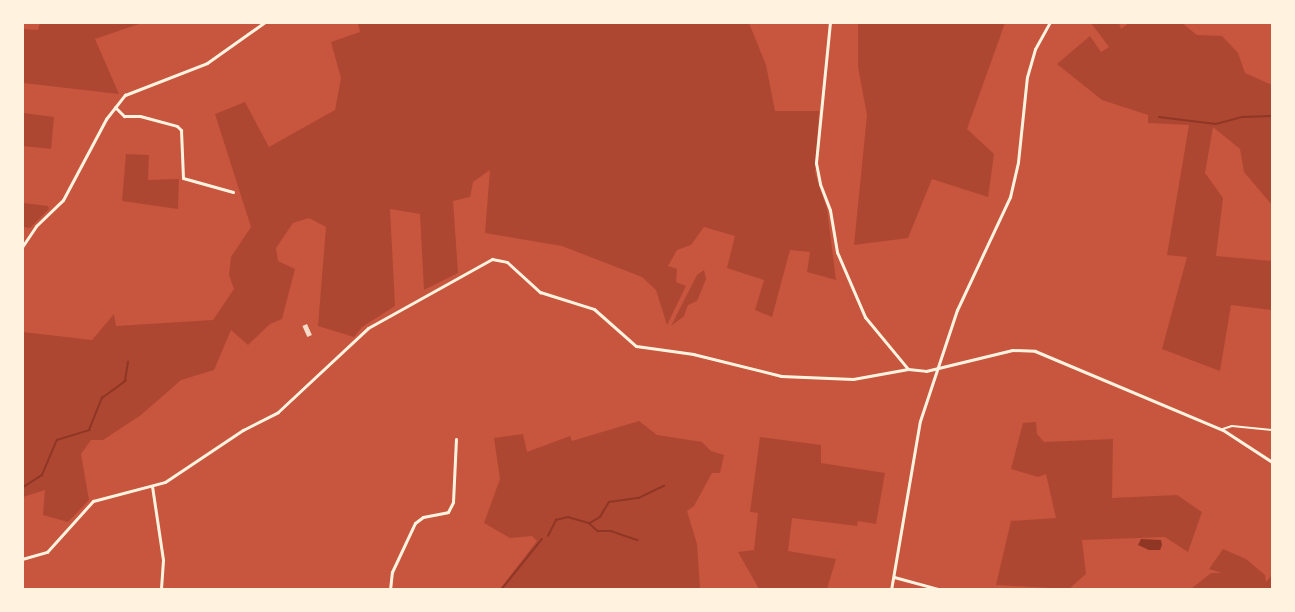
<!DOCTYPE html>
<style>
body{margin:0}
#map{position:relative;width:1295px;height:612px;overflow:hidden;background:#c8553d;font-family:"Golos Text",sans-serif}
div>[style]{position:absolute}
.green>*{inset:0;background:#ae4732}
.water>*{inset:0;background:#8f3625}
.stream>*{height:1.5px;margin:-0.75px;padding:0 0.75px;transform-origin:0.75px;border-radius:0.75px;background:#8f3625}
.building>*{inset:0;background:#f7dbc8;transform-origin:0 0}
.service>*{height:1.5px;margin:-0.75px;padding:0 0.75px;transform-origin:0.75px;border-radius:0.75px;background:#fff3e0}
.minor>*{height:3px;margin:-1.5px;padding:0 1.5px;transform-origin:1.5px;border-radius:1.5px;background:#fff3e0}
.tertiary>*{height:3px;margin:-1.5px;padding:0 1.5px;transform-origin:1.5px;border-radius:1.5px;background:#fff3e0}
span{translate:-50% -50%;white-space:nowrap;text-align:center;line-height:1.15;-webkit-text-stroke:6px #fff3e0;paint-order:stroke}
.frame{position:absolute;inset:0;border:24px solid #fff3e0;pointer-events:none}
</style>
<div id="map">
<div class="green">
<i style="clip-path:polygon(40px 23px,142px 23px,95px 39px,119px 94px,23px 83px,23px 29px,38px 30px)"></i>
<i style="clip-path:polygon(358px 23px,749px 23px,766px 65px,775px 111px,819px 111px,815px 173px,827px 209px,836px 280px,807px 272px,810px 252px,790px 250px,772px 317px,755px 310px,764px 280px,727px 268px,735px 236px,704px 227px,691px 245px,677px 250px,668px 266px,677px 269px,676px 282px,686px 286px,667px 325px,656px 290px,642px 277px,562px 246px,485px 233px,490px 170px,473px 182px,470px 197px,453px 201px,458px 273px,424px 290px,420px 214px,390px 209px,395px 306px,362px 327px,354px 337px,318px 326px,326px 227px,309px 218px,293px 223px,276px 248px,278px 261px,295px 269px,282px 319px,270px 324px,248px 345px,231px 330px,214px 370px,181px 380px,141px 415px,103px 440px,91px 440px,81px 454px,89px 500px,68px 522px,43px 515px,45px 490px,23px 497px,23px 332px,92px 340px,114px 314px,116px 326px,213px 320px,234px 289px,229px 275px,231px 257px,251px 227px,215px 114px,245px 102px,269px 147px,335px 110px,341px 78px,331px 42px,360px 32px)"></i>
<i style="clip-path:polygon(858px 23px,1005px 23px,967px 129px,994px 154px,988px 197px,932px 179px,908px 238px,854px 245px,867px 115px,858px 67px)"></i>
<i style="clip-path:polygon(1091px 23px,1119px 23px,1121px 29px,1129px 23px,1182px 23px,1197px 35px,1222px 36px,1238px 53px,1245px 73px,1272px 85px,1272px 205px,1244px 172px,1240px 149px,1213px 127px,1205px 173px,1223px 198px,1216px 256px,1272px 261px,1272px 310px,1231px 305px,1220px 371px,1162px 349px,1187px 257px,1167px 255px,1189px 125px,1148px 123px,1148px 115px,1102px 100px,1057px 64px,1090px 36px,1101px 52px,1109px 47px)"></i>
<i style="clip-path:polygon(23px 113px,54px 117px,51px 149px,23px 146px)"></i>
<i style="clip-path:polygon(126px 154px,149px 155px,148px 180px,179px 179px,178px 209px,122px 201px)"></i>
<i style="clip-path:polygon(23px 203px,48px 206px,49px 209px,30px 228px,23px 227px)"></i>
<i style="clip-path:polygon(704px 270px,706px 279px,697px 301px,688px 305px,684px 316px,671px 326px,697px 275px)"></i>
<i style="clip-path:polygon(639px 421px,657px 435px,702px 442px,711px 451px,724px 455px,720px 473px,712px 473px,694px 506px,687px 511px,697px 544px,700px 589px,500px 589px,537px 541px,532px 536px,510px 538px,484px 523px,500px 479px,494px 438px,523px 434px,527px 452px,570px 436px,572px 441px)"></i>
<i style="clip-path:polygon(1036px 422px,1037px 434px,1044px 442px,1113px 439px,1112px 498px,1177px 495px,1202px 512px,1188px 552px,1165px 537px,1082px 540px,1086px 574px,1069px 589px,996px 585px,1011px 521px,1056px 518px,1046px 474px,1038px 477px,1011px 469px,1023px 423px)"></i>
<i style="clip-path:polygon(760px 437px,821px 445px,821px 463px,885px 473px,876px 524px,858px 521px,857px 526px,792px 518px,788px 551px,836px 559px,827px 589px,759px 589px,738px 552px,754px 550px,758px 513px,750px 512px)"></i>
<i style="clip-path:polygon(1223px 549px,1246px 559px,1265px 575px,1266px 582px,1272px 575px,1272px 589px,1191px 589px,1211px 573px,1222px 573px,1209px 569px)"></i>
</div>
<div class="water">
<i style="clip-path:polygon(1141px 539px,1161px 540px,1162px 545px,1160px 550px,1149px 550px,1138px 545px)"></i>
</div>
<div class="stream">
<i style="left:1159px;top:117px;width:57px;rotate:7deg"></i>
<i style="left:1216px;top:124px;width:28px;rotate:-15deg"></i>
<i style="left:1243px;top:117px;width:29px;rotate:-2deg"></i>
<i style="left:22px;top:488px;width:24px;rotate:-33deg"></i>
<i style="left:42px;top:475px;width:38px;rotate:-67deg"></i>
<i style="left:57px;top:440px;width:34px;rotate:-17deg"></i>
<i style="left:89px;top:430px;width:35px;rotate:-68deg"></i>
<i style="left:102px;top:398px;width:29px;rotate:-36deg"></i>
<i style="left:125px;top:381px;width:19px;rotate:-81deg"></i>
<i style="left:590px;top:523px;width:12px;rotate:-31deg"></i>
<i style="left:600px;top:517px;width:17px;rotate:-59deg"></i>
<i style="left:609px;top:502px;width:30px;rotate:-8deg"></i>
<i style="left:639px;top:498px;width:28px;rotate:-26deg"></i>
<i style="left:548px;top:536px;width:18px;rotate:-63deg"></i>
<i style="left:556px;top:520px;width:12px;rotate:-14deg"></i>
<i style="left:568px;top:517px;width:22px;rotate:16deg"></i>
<i style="left:589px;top:523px;width:12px;rotate:42deg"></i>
<i style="left:598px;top:531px;width:13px"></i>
<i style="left:611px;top:531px;width:28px;rotate:19deg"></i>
<i style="left:501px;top:590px;width:65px;rotate:-51.2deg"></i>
</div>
<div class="building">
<i style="left:307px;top:324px;width:12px;height:5px;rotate:66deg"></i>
</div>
<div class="service">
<i style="left:1223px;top:429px;width:9px;rotate:-18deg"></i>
<i style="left:1232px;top:426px;width:40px;rotate:5.7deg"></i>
</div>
<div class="minor">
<i style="left:830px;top:22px;width:142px;rotate:95.7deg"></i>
<i style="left:816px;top:163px;width:21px;rotate:79deg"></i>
<i style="left:820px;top:184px;width:28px;rotate:69deg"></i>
<i style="left:830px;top:210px;width:43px;rotate:80.5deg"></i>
<i style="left:837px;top:252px;width:71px;rotate:66.7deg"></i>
<i style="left:865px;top:317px;width:67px;rotate:50.4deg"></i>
<i style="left:115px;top:107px;width:13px;rotate:45deg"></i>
<i style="left:124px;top:116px;width:16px"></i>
<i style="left:140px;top:116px;width:38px;rotate:15deg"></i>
<i style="left:177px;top:126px;width:6px;rotate:45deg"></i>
<i style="left:181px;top:130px;width:48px;rotate:87.6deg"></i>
<i style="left:183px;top:178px;width:52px;rotate:15.6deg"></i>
<i style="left:22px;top:247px;width:25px;rotate:-56deg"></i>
<i style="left:36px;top:226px;width:37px;rotate:-44deg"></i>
<i style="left:63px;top:200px;width:92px;rotate:-62deg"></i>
<i style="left:106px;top:119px;width:31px;rotate:-52deg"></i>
<i style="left:125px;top:95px;width:88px;rotate:-21.3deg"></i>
<i style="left:207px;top:63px;width:71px;rotate:-35.3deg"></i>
<i style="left:152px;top:486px;width:75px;rotate:81.5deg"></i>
<i style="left:163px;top:560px;width:30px;rotate:94deg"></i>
<i style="left:22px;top:559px;width:26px;rotate:-16deg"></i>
<i style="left:47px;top:552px;width:69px;rotate:-48deg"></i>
<i style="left:93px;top:501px;width:74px;rotate:-14.8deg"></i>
<i style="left:165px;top:482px;width:94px;rotate:-33.7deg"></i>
<i style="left:243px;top:430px;width:39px;rotate:-27deg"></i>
<i style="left:278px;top:412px;width:123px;rotate:-43deg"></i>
<i style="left:368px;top:328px;width:142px;rotate:-29.1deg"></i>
<i style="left:492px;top:259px;width:15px;rotate:11deg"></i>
<i style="left:507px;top:262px;width:45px;rotate:42.3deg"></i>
<i style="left:540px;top:292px;width:57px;rotate:17.5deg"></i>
<i style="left:594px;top:309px;width:56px;rotate:41.4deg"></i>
<i style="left:636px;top:346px;width:58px;rotate:8deg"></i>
<i style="left:693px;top:354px;width:91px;rotate:14deg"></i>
<i style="left:781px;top:376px;width:72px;rotate:2.4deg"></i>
<i style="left:853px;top:379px;width:56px;rotate:-10.3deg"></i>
<i style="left:908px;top:369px;width:18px;rotate:6deg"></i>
<i style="left:926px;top:371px;width:89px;rotate:-13.7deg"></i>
<i style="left:1012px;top:350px;width:23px;rotate:2deg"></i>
<i style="left:1035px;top:351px;width:204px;rotate:22.8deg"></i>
<i style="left:1223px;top:430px;width:59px;rotate:33.1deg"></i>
<i style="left:894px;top:577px;width:50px;rotate:15.2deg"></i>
<i style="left:390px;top:590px;width:18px;rotate:-84deg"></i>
<i style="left:392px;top:572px;width:54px;rotate:-64.9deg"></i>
<i style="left:415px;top:523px;width:10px;rotate:-37deg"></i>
<i style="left:423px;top:517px;width:25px;rotate:-11deg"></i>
<i style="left:448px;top:512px;width:11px;rotate:-63deg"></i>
<i style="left:453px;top:502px;width:63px;rotate:-87.3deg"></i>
<i style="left:986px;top:590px;width:31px"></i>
</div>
<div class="tertiary">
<i style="left:891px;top:590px;width:171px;rotate:-80.3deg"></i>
<i style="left:920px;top:421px;width:117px;rotate:-71.6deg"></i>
<i style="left:957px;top:310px;width:125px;rotate:-64.9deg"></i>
<i style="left:1010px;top:197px;width:36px;rotate:-77deg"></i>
<i style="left:1018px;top:162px;width:85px;rotate:-84deg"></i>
<i style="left:1027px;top:77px;width:29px;rotate:-74deg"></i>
<i style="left:1035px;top:49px;width:31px;rotate:-61deg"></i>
</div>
<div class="frame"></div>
</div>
